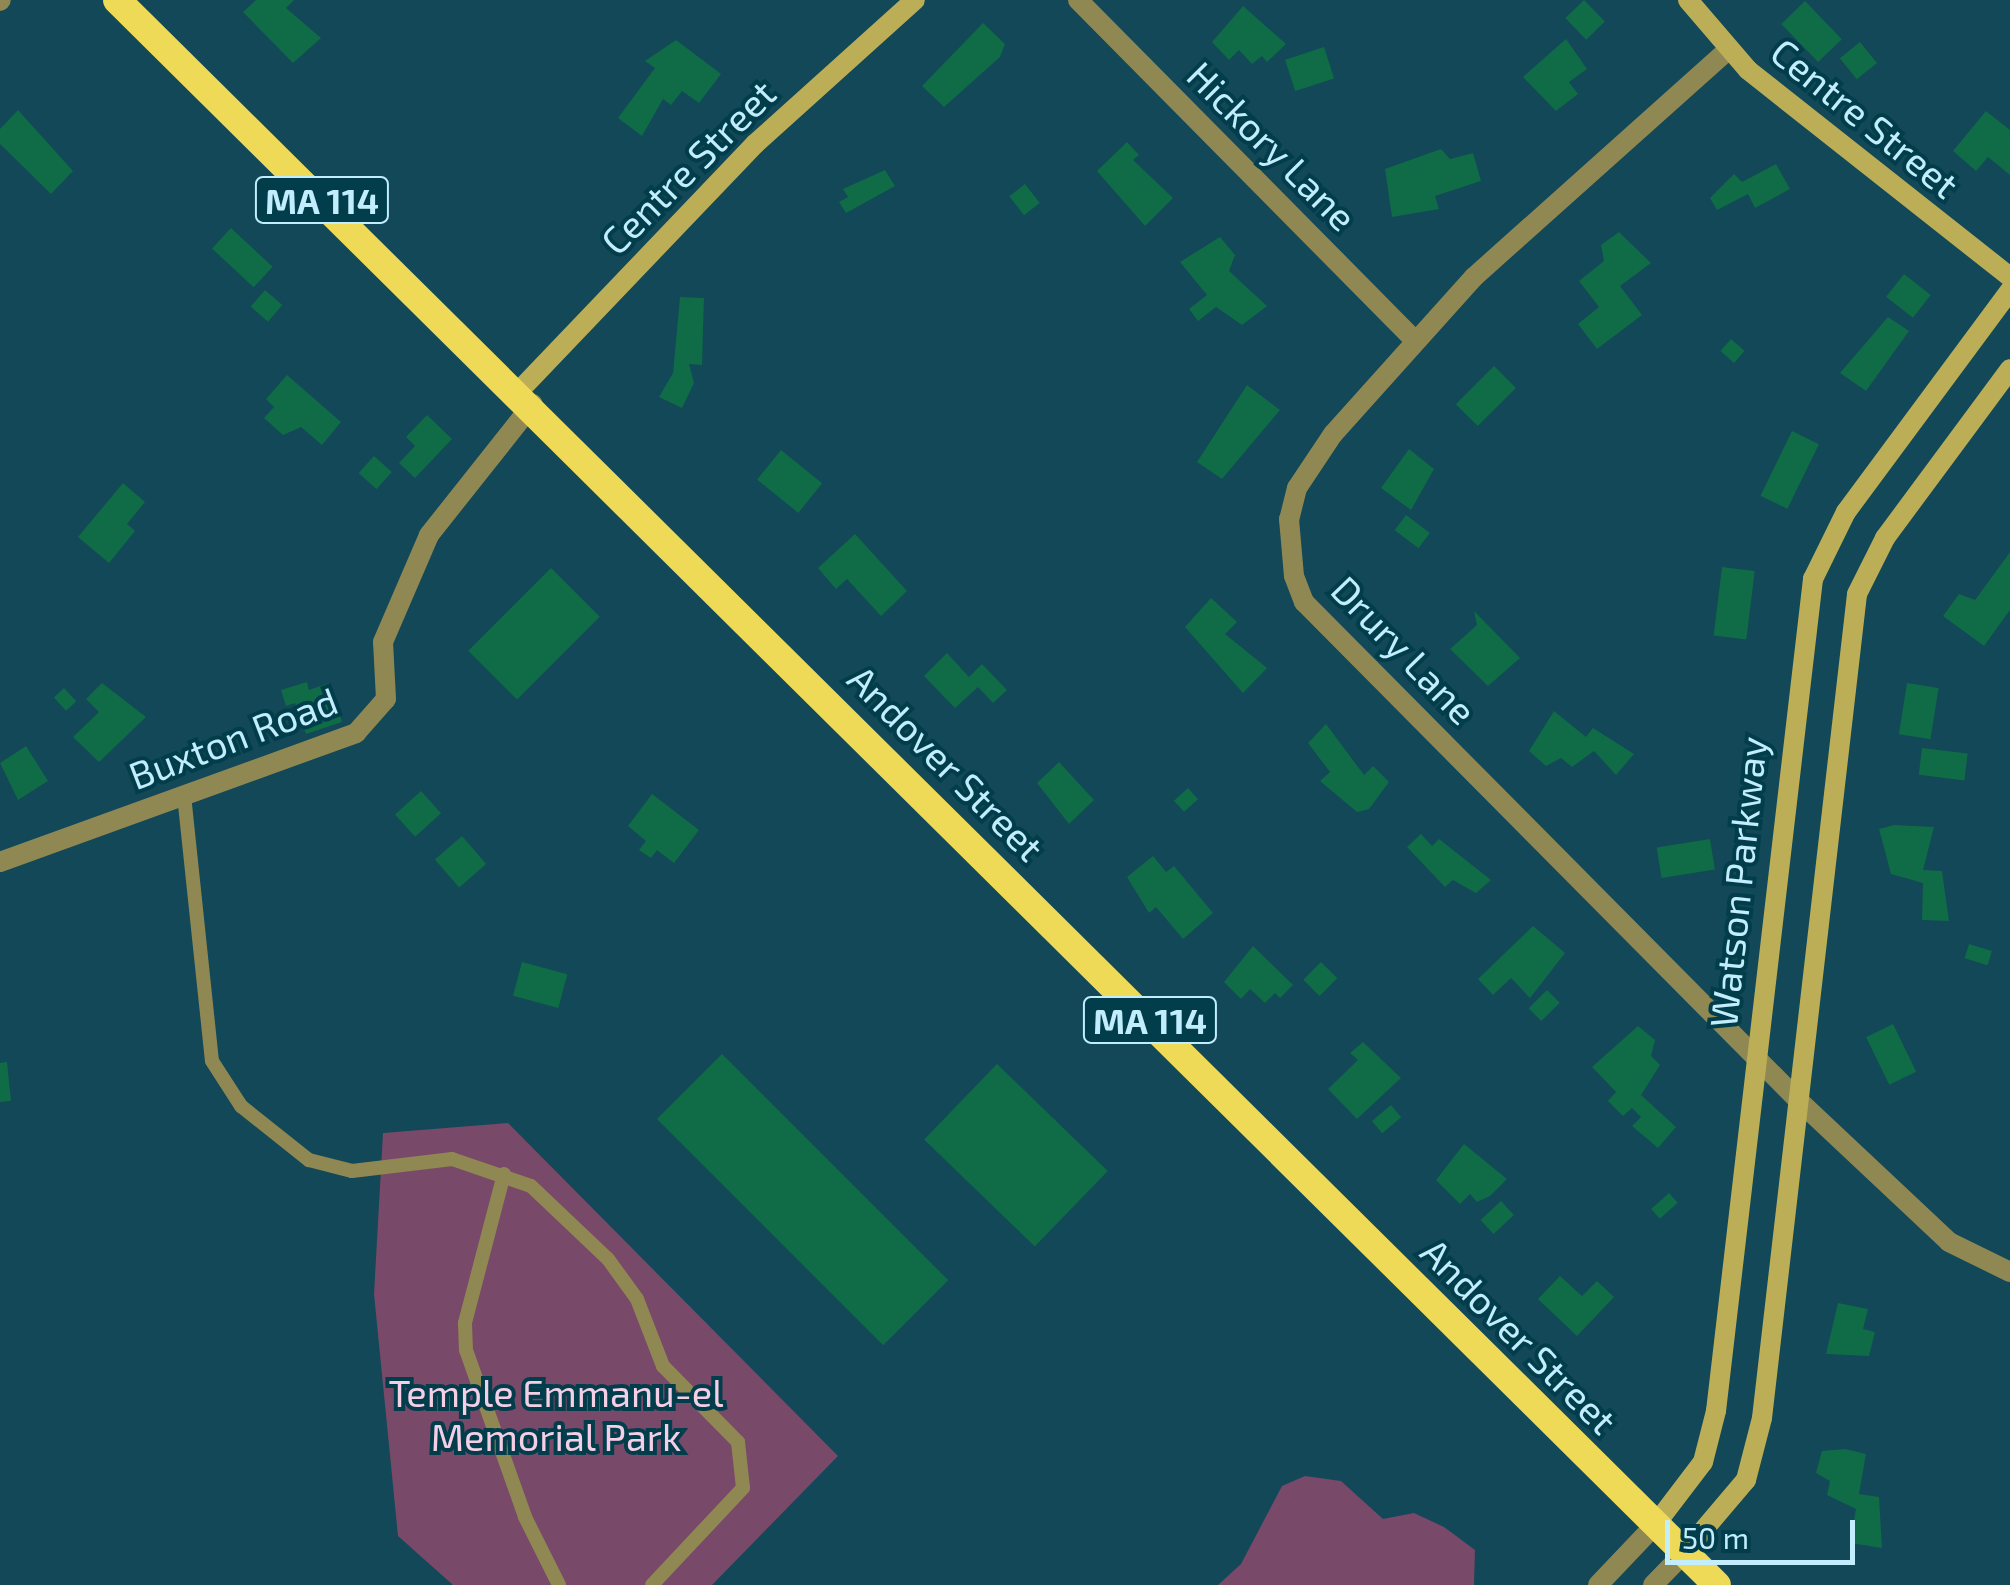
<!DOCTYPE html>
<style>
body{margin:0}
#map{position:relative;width:2010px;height:1585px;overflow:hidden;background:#124857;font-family:"Exo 2",sans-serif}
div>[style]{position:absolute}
.green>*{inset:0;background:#784968}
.building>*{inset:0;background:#106b47;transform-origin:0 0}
.service>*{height:14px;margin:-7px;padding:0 7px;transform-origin:7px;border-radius:7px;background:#908853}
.minor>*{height:20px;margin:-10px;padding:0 10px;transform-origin:10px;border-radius:10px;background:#908853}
.secondary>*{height:20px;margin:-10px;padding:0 10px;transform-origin:10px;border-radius:10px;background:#bcae57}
.trunk>*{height:28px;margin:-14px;padding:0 14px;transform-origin:14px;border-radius:14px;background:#eeda57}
span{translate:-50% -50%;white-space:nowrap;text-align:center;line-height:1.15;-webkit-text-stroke:8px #023d4c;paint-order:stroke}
.shield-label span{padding:2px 8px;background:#023d4c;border:2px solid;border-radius:8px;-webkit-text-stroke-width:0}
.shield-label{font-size:35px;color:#c1edfc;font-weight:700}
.street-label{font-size:38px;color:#c1edfc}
.park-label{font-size:38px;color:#f4cfe6}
.scale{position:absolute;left:1665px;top:1520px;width:190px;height:45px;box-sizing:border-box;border:5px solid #c1edfc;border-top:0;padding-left:12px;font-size:30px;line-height:35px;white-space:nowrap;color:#c1edfc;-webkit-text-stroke:8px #023d4c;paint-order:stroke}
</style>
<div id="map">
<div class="green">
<i style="clip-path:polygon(508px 1123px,838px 1456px,712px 1585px,453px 1585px,398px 1536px,374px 1294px,383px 1133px)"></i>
<i style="clip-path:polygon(1305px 1476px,1341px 1481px,1383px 1519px,1414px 1513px,1444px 1527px,1475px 1550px,1474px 1585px,1218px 1585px,1241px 1564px,1282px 1486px)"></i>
</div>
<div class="building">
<i style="clip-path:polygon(256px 0,294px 0,286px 8px,321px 38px,293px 63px,243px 12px)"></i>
<i style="left:1584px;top:0;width:30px;height:26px;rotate:46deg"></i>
<i style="left:1805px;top:1px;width:53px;height:33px;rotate:46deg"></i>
<i style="clip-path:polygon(1243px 6px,1286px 44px,1267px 62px,1262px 56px,1252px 64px,1239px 50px,1229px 60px,1212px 42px)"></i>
<i style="clip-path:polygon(983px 23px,1005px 44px,1000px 57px,944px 107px,922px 86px)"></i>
<i style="clip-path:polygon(1566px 39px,1587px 69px,1569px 82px,1578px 94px,1556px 111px,1523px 77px)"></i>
<i style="clip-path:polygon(676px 40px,721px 74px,699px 103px,682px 91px,671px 105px,663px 99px,642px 136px,618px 118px,655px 68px,645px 61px)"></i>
<i style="left:1860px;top:42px;width:27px;height:26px;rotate:51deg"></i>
<i style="left:1324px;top:47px;width:33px;height:41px;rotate:72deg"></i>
<i style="clip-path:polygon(18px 110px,73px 171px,51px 194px,0 144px,0 129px)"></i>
<i style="clip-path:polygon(1986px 111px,2010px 130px,2010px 175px,1988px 157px,1976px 171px,1953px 151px)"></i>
<i style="clip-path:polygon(1127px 142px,1139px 155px,1133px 160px,1173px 198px,1145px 226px,1097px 171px)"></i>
<i style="clip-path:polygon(1441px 149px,1450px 159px,1473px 153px,1481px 181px,1435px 196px,1439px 209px,1392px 217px,1385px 169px)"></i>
<i style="clip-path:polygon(1776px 164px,1790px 189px,1755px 208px,1748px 194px,1717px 210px,1710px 198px,1734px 174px,1742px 182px)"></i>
<i style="clip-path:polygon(885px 170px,895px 186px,846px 213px,839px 202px,848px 197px,843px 189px)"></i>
<i style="left:1025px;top:184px;width:24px;height:20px;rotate:52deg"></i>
<i style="left:231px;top:228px;width:57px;height:28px;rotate:43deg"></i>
<i style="clip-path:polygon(1619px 232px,1651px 263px,1620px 286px,1642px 315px,1597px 349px,1578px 324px,1599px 307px,1579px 281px,1604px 261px,1601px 245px)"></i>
<i style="clip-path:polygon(1220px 237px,1235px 255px,1229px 271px,1267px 306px,1242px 325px,1216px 307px,1198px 321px,1189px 309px,1207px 295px,1180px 262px)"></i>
<i style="left:1904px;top:274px;width:34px;height:29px;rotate:38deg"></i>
<i style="left:265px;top:290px;width:23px;height:22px;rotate:41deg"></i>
<i style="clip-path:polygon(680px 297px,704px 298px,702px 365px,689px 364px,694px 383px,682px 408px,659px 397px,673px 373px)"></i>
<i style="clip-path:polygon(1888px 317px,1909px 331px,1866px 391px,1840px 373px)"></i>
<i style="left:1731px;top:339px;width:18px;height:16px;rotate:41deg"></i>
<i style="left:1494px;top:366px;width:31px;height:54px;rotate:45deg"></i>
<i style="clip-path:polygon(287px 375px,341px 422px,322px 445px,301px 427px,283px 435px,264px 418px,274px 407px,266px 399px)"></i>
<i style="clip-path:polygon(1247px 385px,1280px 410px,1222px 479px,1197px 462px)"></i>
<i style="clip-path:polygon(427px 415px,452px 439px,415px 478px,399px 463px,415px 446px,406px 437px)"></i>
<i style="left:1792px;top:431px;width:30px;height:72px;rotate:26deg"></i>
<i style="clip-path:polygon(1409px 449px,1434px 469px,1411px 510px,1381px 488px)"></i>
<i style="left:781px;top:450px;width:53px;height:38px;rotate:39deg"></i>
<i style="left:374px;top:456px;width:24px;height:23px;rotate:42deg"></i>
<i style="clip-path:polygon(123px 483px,145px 502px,127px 524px,135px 531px,109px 563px,78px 537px)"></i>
<i style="left:1406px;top:515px;width:30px;height:19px;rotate:37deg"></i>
<i style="clip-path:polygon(855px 534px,907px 591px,881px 616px,847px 579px,836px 589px,818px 568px)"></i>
<i style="clip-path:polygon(2010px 552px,2010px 610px,1984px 646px,1943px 616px,1959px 594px,1975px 600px)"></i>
<i style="left:1722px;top:567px;width:33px;height:69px;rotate:7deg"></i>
<i style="left:551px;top:568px;width:69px;height:117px;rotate:45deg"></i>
<i style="clip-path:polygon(1211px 598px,1237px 622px,1225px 634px,1267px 668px,1243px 693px,1185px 627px)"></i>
<i style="clip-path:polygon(1474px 611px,1520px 658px,1488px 686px,1450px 649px,1477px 625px)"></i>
<i style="clip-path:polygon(947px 653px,969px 677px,982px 664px,1007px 690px,993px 703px,978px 687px,955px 708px,924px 676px)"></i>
<i style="clip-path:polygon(307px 682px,309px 690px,329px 683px,342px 722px,306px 734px,295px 703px,286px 706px,281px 690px)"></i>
<i style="clip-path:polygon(102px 683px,146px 717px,99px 762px,73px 737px,99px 712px,86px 699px)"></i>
<i style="left:1907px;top:683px;width:32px;height:52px;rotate:9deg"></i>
<i style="left:64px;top:688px;width:18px;height:14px;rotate:47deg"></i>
<i style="clip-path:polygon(1554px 711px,1586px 737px,1593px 728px,1634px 754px,1616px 775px,1594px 751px,1572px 767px,1561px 758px,1546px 766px,1529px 751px)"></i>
<i style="clip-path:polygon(1326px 724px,1364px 775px,1373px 766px,1389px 782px,1369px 809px,1357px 812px,1320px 781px,1330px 772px,1308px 743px)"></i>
<i style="clip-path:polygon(26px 746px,48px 781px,18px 800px,0 763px)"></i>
<i style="left:1922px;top:748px;width:46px;height:27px;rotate:7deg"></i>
<i style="clip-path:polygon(1059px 762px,1094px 800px,1069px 824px,1037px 783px)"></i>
<i style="left:1188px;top:788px;width:15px;height:19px;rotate:48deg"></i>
<i style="left:421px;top:791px;width:30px;height:35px;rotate:48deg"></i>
<i style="clip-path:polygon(652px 794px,699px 830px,674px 863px,657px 850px,651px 858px,639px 850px,646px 841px,628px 826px)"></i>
<i style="clip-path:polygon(1894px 825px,1934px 827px,1923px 870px,1942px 871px,1949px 921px,1922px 920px,1923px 883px,1891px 874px,1879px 829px)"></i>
<i style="clip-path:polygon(1421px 834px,1432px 846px,1439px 839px,1491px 880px,1476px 893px,1453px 880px,1445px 887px,1407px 847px)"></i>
<i style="left:462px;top:836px;width:37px;height:36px;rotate:49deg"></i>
<i style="left:1710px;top:839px;width:31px;height:54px;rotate:81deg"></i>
<i style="clip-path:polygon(1153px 856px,1166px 872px,1174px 866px,1213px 913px,1183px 939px,1156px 907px,1149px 913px,1127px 877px)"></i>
<i style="clip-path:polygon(1533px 926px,1565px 953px,1530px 998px,1511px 978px,1493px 995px,1478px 979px)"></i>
<i style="left:1969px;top:944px;width:24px;height:15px;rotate:17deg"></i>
<i style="clip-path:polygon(1253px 946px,1293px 985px,1280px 998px,1275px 993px,1265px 1003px,1250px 989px,1241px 999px,1224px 982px)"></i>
<i style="left:522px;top:962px;width:47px;height:35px;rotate:15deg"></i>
<i style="left:1321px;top:962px;width:23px;height:25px;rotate:45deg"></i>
<i style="left:1547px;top:990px;width:18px;height:26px;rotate:45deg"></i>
<i style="left:1893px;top:1024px;width:53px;height:30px;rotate:64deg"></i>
<i style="clip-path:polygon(1638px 1026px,1655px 1040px,1651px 1056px,1660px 1065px,1641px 1095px,1676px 1127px,1658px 1148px,1632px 1126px,1641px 1117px,1632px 1108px,1623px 1116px,1608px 1101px,1616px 1092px,1592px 1067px)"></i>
<i style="clip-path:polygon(1363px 1042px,1401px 1078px,1357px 1119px,1328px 1089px,1358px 1060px,1350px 1053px)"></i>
<i style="left:722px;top:1054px;width:320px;height:92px;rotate:45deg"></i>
<i style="clip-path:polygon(7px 1062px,11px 1101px,0 1102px,0 1063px)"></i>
<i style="left:997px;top:1064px;width:154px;height:105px;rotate:44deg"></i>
<i style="left:1391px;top:1105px;width:16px;height:25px;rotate:50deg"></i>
<i style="clip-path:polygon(1464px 1144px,1507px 1179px,1490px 1196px,1477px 1202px,1470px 1194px,1460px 1204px,1436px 1180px)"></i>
<i style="left:1669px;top:1193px;width:13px;height:24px;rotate:48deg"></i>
<i style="left:1501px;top:1201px;width:19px;height:28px;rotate:47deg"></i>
<i style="clip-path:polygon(1560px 1276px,1582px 1296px,1597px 1281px,1614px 1297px,1577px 1336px,1538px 1299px)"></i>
<i style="clip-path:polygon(1838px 1303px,1868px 1309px,1863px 1329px,1875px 1332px,1869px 1356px,1826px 1354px)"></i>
<i style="clip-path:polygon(1845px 1449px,1866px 1454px,1859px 1494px,1879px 1497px,1882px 1548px,1850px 1543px,1856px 1509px,1827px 1495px,1830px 1481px,1816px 1473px,1822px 1451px)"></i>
</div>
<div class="service">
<i style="left:184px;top:795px;width:267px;rotate:84deg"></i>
<i style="left:212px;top:1061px;width:54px;rotate:57.2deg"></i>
<i style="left:241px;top:1106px;width:87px;rotate:38.5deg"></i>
<i style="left:309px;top:1160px;width:44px;rotate:14.3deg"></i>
<i style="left:352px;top:1171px;width:101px;rotate:-6.8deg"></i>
<i style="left:452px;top:1159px;width:83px;rotate:18.9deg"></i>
<i style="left:531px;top:1186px;width:106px;rotate:43.5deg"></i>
<i style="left:608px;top:1259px;width:49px;rotate:54.1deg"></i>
<i style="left:637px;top:1299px;width:72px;rotate:68.8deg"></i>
<i style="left:663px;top:1366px;width:107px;rotate:45.4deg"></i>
<i style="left:738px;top:1442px;width:46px;rotate:83.8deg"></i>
<i style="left:743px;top:1488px;width:133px;rotate:133.2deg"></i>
<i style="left:504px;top:1174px;width:154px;rotate:104.7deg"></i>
<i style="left:465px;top:1323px;width:27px;rotate:88deg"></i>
<i style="left:466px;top:1350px;width:177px;rotate:70.5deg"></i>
<i style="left:525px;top:1517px;width:76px;rotate:63.4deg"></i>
</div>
<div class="minor">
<i style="left:1078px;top:0;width:480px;rotate:45.3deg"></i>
<i style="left:0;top:1px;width:1px;rotate:-45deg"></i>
<i style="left:1729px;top:49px;width:342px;rotate:138.2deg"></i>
<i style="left:1474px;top:277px;width:211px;rotate:131.9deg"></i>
<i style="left:1333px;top:434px;width:65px;rotate:123.7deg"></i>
<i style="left:1297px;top:488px;width:32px;rotate:104deg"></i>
<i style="left:1289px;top:519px;width:57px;rotate:85deg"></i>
<i style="left:1294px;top:576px;width:28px;rotate:69deg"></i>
<i style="left:1304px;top:602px;width:701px;rotate:45.23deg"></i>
<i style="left:1798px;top:1100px;width:207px;rotate:43.2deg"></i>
<i style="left:1949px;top:1242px;width:68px;rotate:26.2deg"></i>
<i style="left:0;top:862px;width:379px;rotate:-19.9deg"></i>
<i style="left:356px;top:733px;width:45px;rotate:-48.6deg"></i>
<i style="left:386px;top:699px;width:57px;rotate:-93deg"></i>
<i style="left:383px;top:642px;width:116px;rotate:-66.7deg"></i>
<i style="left:429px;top:535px;width:167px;rotate:-51.6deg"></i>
<i style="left:1598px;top:1585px;width:83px;rotate:-46.5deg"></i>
<i style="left:1653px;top:1585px;width:45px;rotate:-45.9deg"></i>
</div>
<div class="secondary">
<i style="left:1688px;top:0;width:92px;rotate:49.4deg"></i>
<i style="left:1748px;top:70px;width:334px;rotate:38.3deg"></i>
<i style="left:519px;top:391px;width:342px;rotate:-46.3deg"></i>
<i style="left:755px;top:144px;width:215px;rotate:-42deg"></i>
<i style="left:1655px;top:1525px;width:79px;rotate:-52.7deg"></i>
<i style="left:1703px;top:1462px;width:53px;rotate:-75.7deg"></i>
<i style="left:1716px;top:1411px;width:838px;rotate:-83.35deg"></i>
<i style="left:1813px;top:579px;width:75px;rotate:-63.8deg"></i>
<i style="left:1846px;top:512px;width:276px;rotate:-53.5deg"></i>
<i style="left:1684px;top:1553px;width:96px;rotate:-49.7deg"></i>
<i style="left:1746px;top:1480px;width:64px;rotate:-75.5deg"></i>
<i style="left:1762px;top:1418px;width:829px;rotate:-83.42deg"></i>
<i style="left:1857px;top:594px;width:63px;rotate:-63.4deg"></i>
<i style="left:1885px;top:538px;width:210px;rotate:-53.5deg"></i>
</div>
<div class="trunk">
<i style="left:117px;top:0;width:2252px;rotate:44.73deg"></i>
</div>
<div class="shield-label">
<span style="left:322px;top:200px">MA 114</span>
<span style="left:1150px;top:1020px">MA 114</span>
</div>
<div class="street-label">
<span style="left:1865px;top:118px;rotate:39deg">Centre Street</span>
<span style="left:1272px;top:146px;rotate:45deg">Hickory Lane</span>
<span style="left:688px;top:167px;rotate:-45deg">Centre Street</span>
<span style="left:1404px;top:650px;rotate:46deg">Drury Lane</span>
<span style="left:233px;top:738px;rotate:-21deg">Buxton Road</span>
<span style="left:946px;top:763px;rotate:45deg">Andover Street</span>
<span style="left:1738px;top:882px;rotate:-84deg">Watson Parkway</span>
<span style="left:1519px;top:1336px;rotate:45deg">Andover Street</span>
</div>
<div class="park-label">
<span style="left:556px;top:1415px">Temple Emmanu-el<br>Memorial Park</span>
</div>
<div class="scale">50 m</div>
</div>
